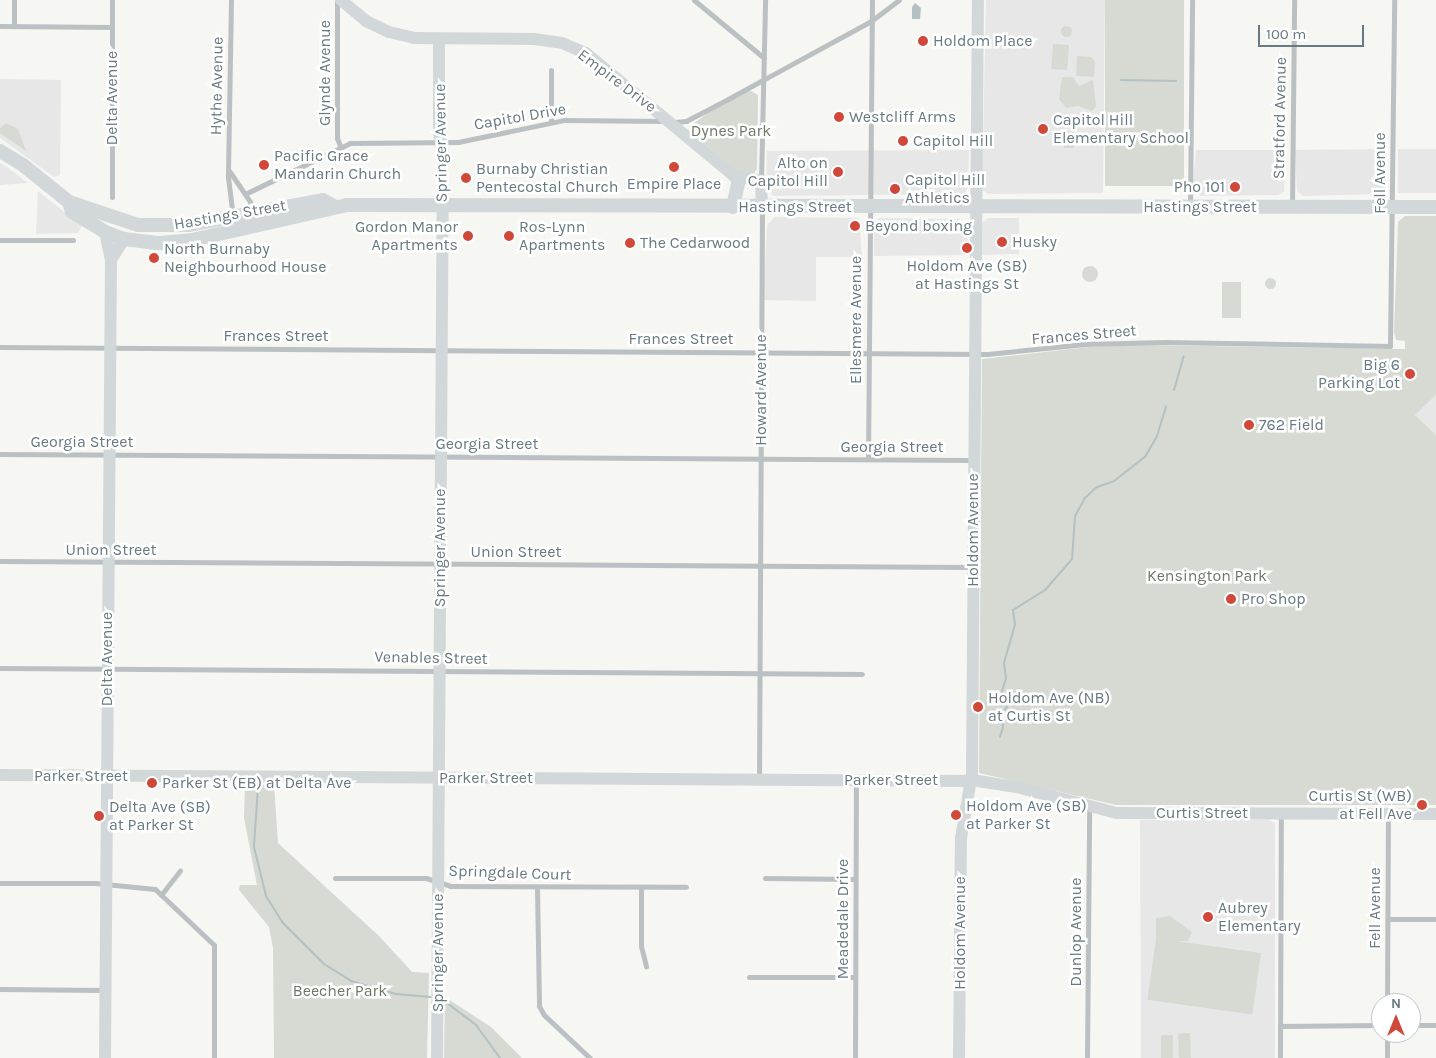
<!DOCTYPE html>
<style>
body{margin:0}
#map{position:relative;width:1436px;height:1058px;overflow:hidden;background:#f6f6f3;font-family:Karla,sans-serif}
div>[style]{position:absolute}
.built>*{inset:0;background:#e7e7e7;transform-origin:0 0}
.green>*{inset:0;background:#d6dad3;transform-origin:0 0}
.round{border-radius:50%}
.water>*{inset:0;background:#b4c1c3}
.stream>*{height:2px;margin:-1px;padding:0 1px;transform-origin:1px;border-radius:1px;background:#b4c1c3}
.street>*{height:5px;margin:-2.5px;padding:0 2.5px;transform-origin:2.5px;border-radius:2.5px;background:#bbc0c3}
.secondary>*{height:12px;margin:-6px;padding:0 6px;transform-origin:6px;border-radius:6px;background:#d2d8d9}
.primary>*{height:14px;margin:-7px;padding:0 7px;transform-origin:7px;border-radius:7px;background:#d2d8d9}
.dots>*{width:14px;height:14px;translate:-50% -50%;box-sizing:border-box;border:2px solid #fff;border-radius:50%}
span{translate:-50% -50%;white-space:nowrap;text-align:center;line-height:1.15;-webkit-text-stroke:5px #fff;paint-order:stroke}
.poi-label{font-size:16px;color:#687981}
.left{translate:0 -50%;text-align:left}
.right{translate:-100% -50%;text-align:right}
.street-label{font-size:16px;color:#687981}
.park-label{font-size:16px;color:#6d7966}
.north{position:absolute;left:1371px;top:993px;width:50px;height:50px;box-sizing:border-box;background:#fff;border:1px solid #c3c9cd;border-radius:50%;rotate:0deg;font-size:14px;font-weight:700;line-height:20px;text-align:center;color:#687981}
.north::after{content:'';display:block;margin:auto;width:18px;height:22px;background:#d04839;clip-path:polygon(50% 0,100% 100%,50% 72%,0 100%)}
.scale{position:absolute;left:1258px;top:25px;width:106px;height:22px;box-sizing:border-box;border:2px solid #687981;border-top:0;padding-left:6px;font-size:15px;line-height:18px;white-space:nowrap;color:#687981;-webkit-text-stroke:4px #fff;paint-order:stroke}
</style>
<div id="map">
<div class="built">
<i style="clip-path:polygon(986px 0,1105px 0,1103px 193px,989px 194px,982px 190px)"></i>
<i style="clip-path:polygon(0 79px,61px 80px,60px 175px,54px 177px,0 138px)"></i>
<i style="clip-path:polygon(1387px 149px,1386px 188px,1383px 194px,1303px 196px,1297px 191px,1295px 150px)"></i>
<i style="left:1398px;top:149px;width:38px;height:44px"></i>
<i style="clip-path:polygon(969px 150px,968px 188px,964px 194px,773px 196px,766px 188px,767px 151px)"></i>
<i style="clip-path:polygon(1196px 150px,1286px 150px,1284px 192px,1278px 195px,1200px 196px,1193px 183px)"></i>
<i style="clip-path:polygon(0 163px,7px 167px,28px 183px,0 185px)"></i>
<i style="clip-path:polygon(38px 191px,82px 226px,78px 233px,36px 234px)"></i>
<i style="clip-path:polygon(775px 217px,859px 218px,862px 257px,816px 257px,816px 301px,763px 300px,767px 225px)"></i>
<i style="clip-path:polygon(879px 218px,959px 219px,968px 230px,968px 255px,874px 256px,874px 225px)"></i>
<i style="clip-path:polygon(988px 218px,1019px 218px,1019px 254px,980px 255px,981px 224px)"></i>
<i style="clip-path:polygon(1436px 395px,1436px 435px,1415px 415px)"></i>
<i style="clip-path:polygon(1140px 820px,1269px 820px,1275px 823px,1275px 1058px,1141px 1058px)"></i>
</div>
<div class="green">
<i style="left:1105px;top:0;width:79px;height:186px"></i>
<i class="round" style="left:1060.5px;top:25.5px;width:11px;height:11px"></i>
<i style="left:1053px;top:44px;width:16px;height:25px;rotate:4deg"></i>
<i style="clip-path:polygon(1077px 56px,1091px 57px,1095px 62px,1094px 77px,1076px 76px)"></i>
<i style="clip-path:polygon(1062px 77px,1073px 77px,1079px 86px,1093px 80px,1096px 106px,1092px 111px,1078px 106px,1066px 108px,1059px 99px)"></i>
<i style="clip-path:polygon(749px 90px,758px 95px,757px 169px,753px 175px,738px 172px,690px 131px,693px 124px,708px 113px)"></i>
<i style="clip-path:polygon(6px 123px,18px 129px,26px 151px,0 133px,0 128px)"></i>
<i style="left:1064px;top:131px;width:10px;height:17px"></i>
<i style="clip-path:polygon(1405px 216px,1436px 216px,1436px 395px,1415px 415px,1436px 435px,1436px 805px,1116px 805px,979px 773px,982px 359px,1088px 347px,1138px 345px,1405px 349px,1405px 341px,1396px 340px,1394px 332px,1398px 222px)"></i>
<i class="round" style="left:1082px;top:266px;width:16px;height:16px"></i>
<i class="round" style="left:1264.5px;top:277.5px;width:11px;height:11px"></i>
<i style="left:1222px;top:282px;width:19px;height:36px"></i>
<i style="clip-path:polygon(245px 784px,274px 785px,278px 843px,380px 937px,412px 972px,429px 973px,427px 1058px,274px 1058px,273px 948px,269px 927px,239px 890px,240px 885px,257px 885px,244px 818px)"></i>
<i style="clip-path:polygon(1170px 916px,1192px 932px,1188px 941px,1156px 941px,1156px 918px)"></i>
<i style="left:1261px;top:953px;width:62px;height:106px;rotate:98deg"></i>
<i style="clip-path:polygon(445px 997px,491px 1027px,522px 1058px,444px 1058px)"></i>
<i style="left:1190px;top:1033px;width:25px;height:12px;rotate:88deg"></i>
<i style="left:1161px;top:1035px;width:12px;height:23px"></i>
</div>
<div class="water">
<i style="clip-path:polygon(915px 3px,921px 8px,920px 19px,912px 19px,912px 7px)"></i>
</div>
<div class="stream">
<i style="left:1121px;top:80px;width:55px;rotate:1deg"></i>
<i style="left:1174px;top:390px;width:35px;rotate:-74deg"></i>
<i style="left:1000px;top:737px;width:10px;rotate:-73deg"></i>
<i style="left:1003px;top:727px;width:11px;rotate:-100deg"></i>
<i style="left:1001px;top:716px;width:13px;rotate:-58deg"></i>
<i style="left:1008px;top:705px;width:15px;rotate:-113deg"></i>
<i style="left:1002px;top:691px;width:14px;rotate:-73deg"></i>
<i style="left:1006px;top:678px;width:15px;rotate:-98deg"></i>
<i style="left:1004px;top:663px;width:40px;rotate:-74deg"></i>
<i style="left:1015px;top:625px;width:15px;rotate:-98deg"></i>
<i style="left:1013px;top:610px;width:39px;rotate:-32deg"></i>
<i style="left:1046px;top:589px;width:40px;rotate:-49deg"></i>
<i style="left:1072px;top:559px;width:43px;rotate:-86deg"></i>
<i style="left:1075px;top:516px;width:21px;rotate:-61deg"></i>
<i style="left:1085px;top:498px;width:16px;rotate:-43deg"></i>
<i style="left:1097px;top:487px;width:18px;rotate:-19deg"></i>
<i style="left:1114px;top:481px;width:39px;rotate:-38deg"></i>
<i style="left:1145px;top:457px;width:24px;rotate:-60deg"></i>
<i style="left:1157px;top:436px;width:31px;rotate:-73deg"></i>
<i style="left:258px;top:786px;width:61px;rotate:93.8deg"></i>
<i style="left:254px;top:847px;width:50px;rotate:76.2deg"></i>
<i style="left:266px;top:896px;width:31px;rotate:58deg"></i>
<i style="left:282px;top:922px;width:59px;rotate:45deg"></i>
<i style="left:324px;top:964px;width:32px;rotate:32deg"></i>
<i style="left:351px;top:981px;width:47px;rotate:16.1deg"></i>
<i style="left:396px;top:994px;width:35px;rotate:5deg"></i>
<i style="left:443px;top:1000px;width:41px;rotate:37.1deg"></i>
<i style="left:476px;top:1025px;width:41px;rotate:54deg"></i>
</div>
<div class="street">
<i style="left:231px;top:0;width:177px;rotate:91deg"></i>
<i style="left:228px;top:177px;width:39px;rotate:83deg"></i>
<i style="left:337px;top:0;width:138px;rotate:90deg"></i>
<i style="left:337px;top:138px;width:9px;rotate:69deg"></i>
<i style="left:694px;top:0;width:91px;rotate:39.6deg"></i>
<i style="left:0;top:26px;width:112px;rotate:0.5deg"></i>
<i style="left:14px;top:26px;width:26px;rotate:-90deg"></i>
<i style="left:551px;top:122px;width:52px;rotate:-90deg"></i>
<i style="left:674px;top:122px;width:12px;rotate:-5deg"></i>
<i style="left:686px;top:121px;width:47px;rotate:-27.6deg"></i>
<i style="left:728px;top:99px;width:163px;rotate:-28.6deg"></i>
<i style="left:871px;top:21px;width:35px;rotate:-37deg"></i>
<i style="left:230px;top:172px;width:36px;rotate:56deg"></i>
<i style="left:250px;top:202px;width:11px;rotate:90deg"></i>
<i style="left:761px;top:181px;width:181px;rotate:-88.7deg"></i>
<i style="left:245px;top:194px;width:117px;rotate:-25.9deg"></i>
<i style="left:350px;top:143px;width:108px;rotate:-0.5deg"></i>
<i style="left:458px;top:142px;width:108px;rotate:-11.7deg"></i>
<i style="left:564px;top:120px;width:99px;rotate:0.6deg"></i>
<i style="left:112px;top:197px;width:197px;rotate:-90deg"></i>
<i style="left:1190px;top:204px;width:204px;rotate:-89.4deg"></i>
<i style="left:1292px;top:206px;width:206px;rotate:-89.4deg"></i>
<i style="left:0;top:240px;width:73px"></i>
<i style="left:0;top:347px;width:987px;rotate:0.41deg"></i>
<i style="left:987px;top:354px;width:99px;rotate:-5.8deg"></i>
<i style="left:1085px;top:344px;width:80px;rotate:-1.4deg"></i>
<i style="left:1165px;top:342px;width:225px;rotate:1deg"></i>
<i style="left:1390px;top:346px;width:346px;rotate:-89.3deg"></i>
<i style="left:0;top:454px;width:973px;rotate:0.35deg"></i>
<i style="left:868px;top:459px;width:459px;rotate:-89.5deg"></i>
<i style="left:0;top:561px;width:972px;rotate:0.35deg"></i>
<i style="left:0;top:668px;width:862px;rotate:0.4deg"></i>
<i style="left:759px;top:780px;width:572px;rotate:-89.7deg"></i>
<i style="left:335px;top:878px;width:91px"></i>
<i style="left:426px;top:878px;width:25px;rotate:18deg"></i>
<i style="left:450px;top:886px;width:236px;rotate:0.2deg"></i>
<i style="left:765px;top:878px;width:90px;rotate:0.6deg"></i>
<i style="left:0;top:883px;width:95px"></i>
<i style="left:95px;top:883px;width:60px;rotate:5.7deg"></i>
<i style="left:155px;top:889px;width:81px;rotate:43.5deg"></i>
<i style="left:214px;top:945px;width:113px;rotate:90deg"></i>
<i style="left:641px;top:887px;width:59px;rotate:90deg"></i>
<i style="left:641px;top:946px;width:21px;rotate:76deg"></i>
<i style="left:537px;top:888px;width:118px;rotate:89deg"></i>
<i style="left:539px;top:1006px;width:10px;rotate:61deg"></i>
<i style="left:544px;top:1015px;width:63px;rotate:43.1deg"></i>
<i style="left:161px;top:895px;width:31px;rotate:-52deg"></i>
<i style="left:1388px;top:919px;width:48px"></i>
<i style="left:749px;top:977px;width:106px"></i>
<i style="left:0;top:989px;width:104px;rotate:0.6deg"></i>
<i style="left:1387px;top:1003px;width:189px;rotate:-89.7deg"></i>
<i style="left:1411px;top:1025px;width:25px"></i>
<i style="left:1280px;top:1026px;width:101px;rotate:-0.6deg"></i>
<i style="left:855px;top:1058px;width:278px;rotate:-89.8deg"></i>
<i style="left:1087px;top:1058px;width:252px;rotate:-89.5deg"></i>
<i style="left:1280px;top:1058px;width:244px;rotate:-89.8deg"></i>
<i style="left:1387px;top:1058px;width:25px;rotate:-90deg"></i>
</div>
<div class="secondary">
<i style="left:341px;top:0;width:33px;rotate:40deg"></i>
<i style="left:366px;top:21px;width:25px;rotate:26deg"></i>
<i style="left:389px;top:32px;width:26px;rotate:13deg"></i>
<i style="left:414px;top:38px;width:120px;rotate:0.5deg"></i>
<i style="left:534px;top:39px;width:28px;rotate:8deg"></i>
<i style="left:562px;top:43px;width:26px;rotate:23deg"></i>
<i style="left:586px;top:53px;width:192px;rotate:39.7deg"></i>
<i style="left:734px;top:176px;width:27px;rotate:10deg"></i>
<i style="left:761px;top:181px;width:26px;rotate:88deg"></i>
<i style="left:105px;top:232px;width:29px;rotate:78deg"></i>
<i style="left:0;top:775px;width:978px;rotate:0.35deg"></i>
<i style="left:978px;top:781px;width:39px;rotate:9deg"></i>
<i style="left:1017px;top:787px;width:103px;rotate:14.6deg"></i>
<i style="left:1117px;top:813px;width:319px;rotate:0.2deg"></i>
<i style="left:105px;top:1058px;width:798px;rotate:-89.57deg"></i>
<i style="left:111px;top:260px;width:25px;rotate:-58deg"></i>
<i style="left:437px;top:1058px;width:906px;rotate:-89.62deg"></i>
<i style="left:443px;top:152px;width:19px;rotate:-102deg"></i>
<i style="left:439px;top:133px;width:95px;rotate:-90deg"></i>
<i style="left:959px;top:1058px;width:220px;rotate:-89.5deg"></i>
<i style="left:961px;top:838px;width:66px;rotate:-80.4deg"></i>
<i style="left:972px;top:773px;width:773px;rotate:-89.56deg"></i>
</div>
<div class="primary">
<i style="left:0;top:151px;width:27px;rotate:31deg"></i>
<i style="left:23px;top:165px;width:59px;rotate:38.8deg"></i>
<i style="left:69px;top:202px;width:73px;rotate:18.4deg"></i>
<i style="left:138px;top:225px;width:50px"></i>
<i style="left:188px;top:225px;width:137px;rotate:-10.5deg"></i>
<i style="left:323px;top:200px;width:13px;rotate:29deg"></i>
<i style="left:69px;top:202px;width:10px;rotate:73deg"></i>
<i style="left:72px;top:212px;width:39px;rotate:31deg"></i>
<i style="left:105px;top:232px;width:20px;rotate:20deg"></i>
<i style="left:124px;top:239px;width:35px;rotate:7deg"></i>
<i style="left:159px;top:243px;width:33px;rotate:-5deg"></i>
<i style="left:192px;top:240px;width:159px;rotate:-12.7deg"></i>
<i style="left:347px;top:205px;width:1089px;rotate:0.11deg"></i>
<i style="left:733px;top:207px;width:29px;rotate:-78deg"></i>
</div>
<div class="dots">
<i style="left:923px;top:41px;background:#d04839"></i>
<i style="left:839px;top:117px;background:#d04839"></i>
<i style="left:1043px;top:129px;background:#d04839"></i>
<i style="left:903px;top:141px;background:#d04839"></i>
<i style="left:264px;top:165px;background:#d04839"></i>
<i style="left:674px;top:167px;background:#d04839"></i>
<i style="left:838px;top:172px;background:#d04839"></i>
<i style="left:466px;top:178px;background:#d04839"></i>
<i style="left:1235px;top:187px;background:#d04839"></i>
<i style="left:895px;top:189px;background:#d04839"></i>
<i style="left:855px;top:226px;background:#d04839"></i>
<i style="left:468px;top:236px;background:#d04839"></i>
<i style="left:509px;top:236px;background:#d04839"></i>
<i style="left:1002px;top:242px;background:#d04839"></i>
<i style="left:630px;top:243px;background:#d04839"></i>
<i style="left:967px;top:248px;background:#d04839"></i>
<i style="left:154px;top:258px;background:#d04839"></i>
<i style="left:1410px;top:374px;background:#d04839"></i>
<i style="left:1249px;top:425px;background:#d04839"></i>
<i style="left:1231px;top:599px;background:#d04839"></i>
<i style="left:978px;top:707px;background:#d04839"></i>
<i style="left:152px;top:783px;background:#d04839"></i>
<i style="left:1422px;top:805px;background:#d04839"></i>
<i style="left:956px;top:815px;background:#d04839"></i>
<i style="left:99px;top:816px;background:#d04839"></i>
<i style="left:1208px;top:917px;background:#d04839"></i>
</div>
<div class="poi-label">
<span class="left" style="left:933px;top:41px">Holdom Place</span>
<span class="left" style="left:849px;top:117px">Westcliff Arms</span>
<span class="left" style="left:1053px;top:129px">Capitol Hill<br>Elementary School</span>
<span class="left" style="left:913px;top:141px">Capitol Hill</span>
<span class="left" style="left:274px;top:165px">Pacific Grace<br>Mandarin Church</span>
<span class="right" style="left:828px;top:172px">Alto on<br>Capitol Hill</span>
<span class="left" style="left:476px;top:178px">Burnaby Christian<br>Pentecostal Church</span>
<span class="left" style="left:905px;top:189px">Capitol Hill<br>Athletics</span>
<span style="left:674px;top:184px">Empire Place</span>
<span class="right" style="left:1225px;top:187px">Pho 101</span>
<span class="left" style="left:865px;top:226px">Beyond boxing</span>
<span class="right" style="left:458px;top:236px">Gordon Manor<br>Apartments</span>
<span class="left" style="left:519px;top:236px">Ros-Lynn<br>Apartments</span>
<span class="left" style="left:1012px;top:242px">Husky</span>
<span class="left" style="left:640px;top:243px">The Cedarwood</span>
<span class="left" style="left:164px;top:258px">North Burnaby<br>Neighbourhood House</span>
<span style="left:967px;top:275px">Holdom Ave (SB)<br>at Hastings St</span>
<span class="right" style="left:1400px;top:374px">Big 6<br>Parking Lot</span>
<span class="left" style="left:1259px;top:425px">762 Field</span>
<span class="left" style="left:1241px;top:599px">Pro Shop</span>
<span class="left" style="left:988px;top:707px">Holdom Ave (NB)<br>at Curtis St</span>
<span class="left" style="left:162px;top:783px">Parker St (EB) at Delta Ave</span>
<span class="right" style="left:1412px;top:805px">Curtis St (WB)<br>at Fell Ave</span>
<span class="left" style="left:966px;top:815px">Holdom Ave (SB)<br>at Parker St</span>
<span class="left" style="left:109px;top:816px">Delta Ave (SB)<br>at Parker St</span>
<span class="left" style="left:1218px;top:917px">Aubrey<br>Elementary</span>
</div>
<div class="street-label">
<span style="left:325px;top:73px;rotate:-90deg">Glynde Avenue</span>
<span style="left:617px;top:81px;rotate:37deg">Empire Drive</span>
<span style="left:217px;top:86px;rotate:-89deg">Hythe Avenue</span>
<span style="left:112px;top:98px;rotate:-90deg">Delta Avenue</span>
<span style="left:520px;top:117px;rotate:-10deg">Capitol Drive</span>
<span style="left:1280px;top:118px;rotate:-89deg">Stratford Avenue</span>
<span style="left:441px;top:143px;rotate:-91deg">Springer Avenue</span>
<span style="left:1380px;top:173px;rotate:-90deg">Fell Avenue</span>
<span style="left:795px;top:207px">Hastings Street</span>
<span style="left:1200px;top:207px">Hastings Street</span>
<span style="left:230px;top:215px;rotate:-10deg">Hastings Street</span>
<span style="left:856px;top:320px;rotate:-90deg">Ellesmere Avenue</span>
<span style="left:1084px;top:335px;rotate:-5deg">Frances Street</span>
<span style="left:276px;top:336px">Frances Street</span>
<span style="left:681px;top:339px">Frances Street</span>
<span style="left:761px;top:390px;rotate:-90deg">Howard Avenue</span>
<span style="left:82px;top:442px">Georgia Street</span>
<span style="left:487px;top:444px">Georgia Street</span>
<span style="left:892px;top:447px">Georgia Street</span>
<span style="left:973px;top:530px;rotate:-90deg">Holdom Avenue</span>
<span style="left:440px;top:548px;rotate:-90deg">Springer Avenue</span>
<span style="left:111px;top:550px">Union Street</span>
<span style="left:516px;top:552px">Union Street</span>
<span style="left:431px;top:658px;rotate:1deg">Venables Street</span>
<span style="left:107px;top:659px;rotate:-90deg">Delta Avenue</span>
<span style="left:81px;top:776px">Parker Street</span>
<span style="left:486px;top:778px">Parker Street</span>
<span style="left:891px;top:780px">Parker Street</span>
<span style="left:1202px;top:813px">Curtis Street</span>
<span style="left:510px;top:873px;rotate:2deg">Springdale Court</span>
<span style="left:1375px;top:908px;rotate:-90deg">Fell Avenue</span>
<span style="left:843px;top:919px;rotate:-90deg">Meadedale Drive</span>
<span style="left:1076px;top:932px;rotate:-90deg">Dunlop Avenue</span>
<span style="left:960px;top:933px;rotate:-90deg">Holdom Avenue</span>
<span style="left:438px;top:953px;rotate:-90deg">Springer Avenue</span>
</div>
<div class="park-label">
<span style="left:731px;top:131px">Dynes Park</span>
<span style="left:1207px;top:576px">Kensington Park</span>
<span style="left:340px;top:991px">Beecher Park</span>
</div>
<div class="north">N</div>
<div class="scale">100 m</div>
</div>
